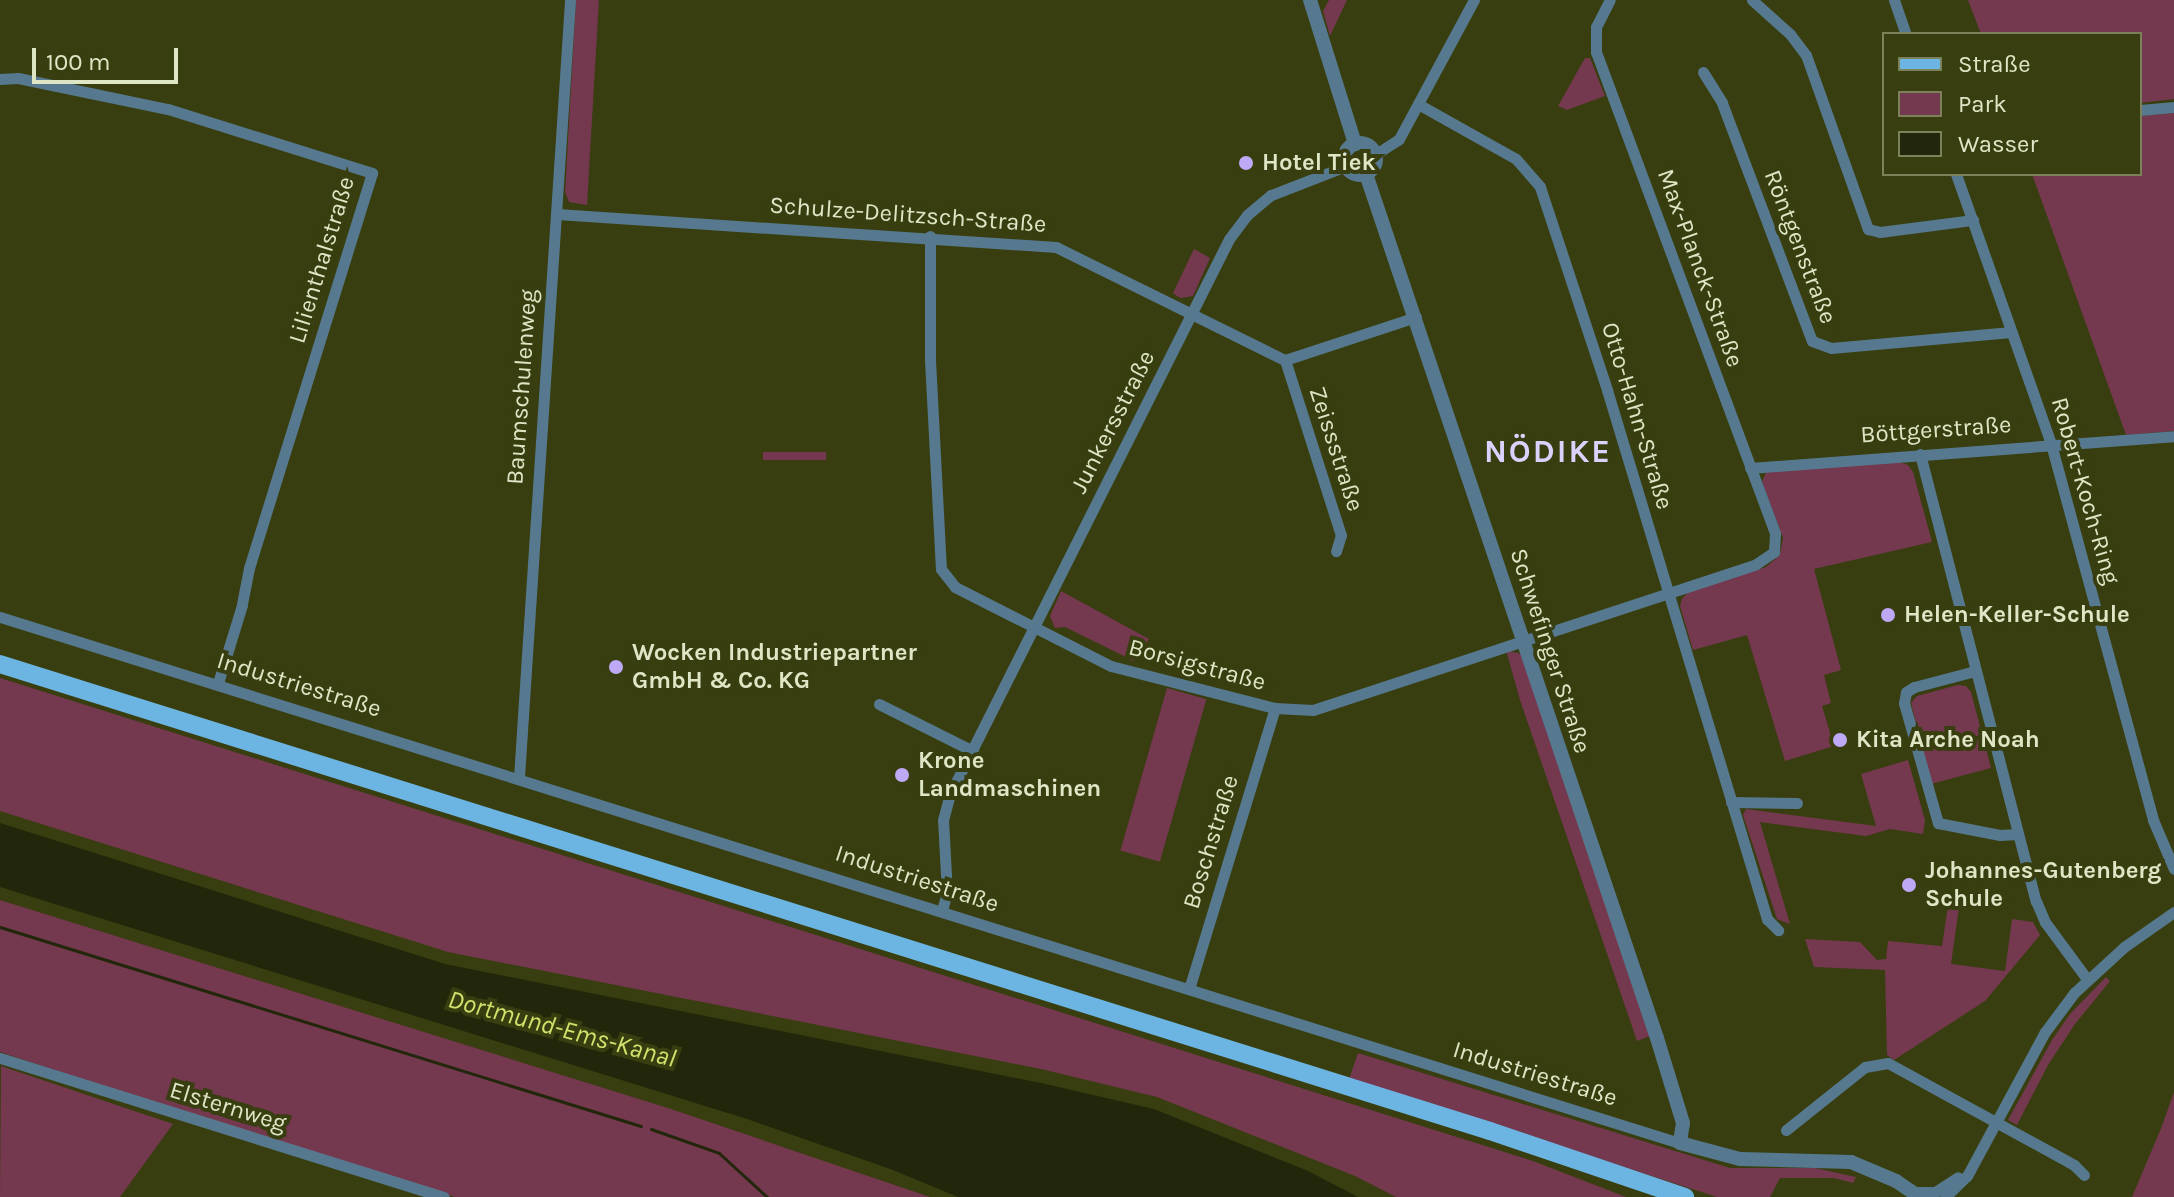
<!DOCTYPE html>
<meta charset="utf-8">
<style>
body{margin:0}
#map{position:relative;width:2174px;height:1197px;overflow:hidden;background:#383e0f;font-family:Karla,sans-serif}
div>[style]{position:absolute}
.green>*{inset:0;background:#74384f;transform-origin:0 0}
.water>*{inset:0;background:#22260a}
.stream>*{height:3px;margin:-1.5px;padding:0 1.5px;transform-origin:1.5px;border-radius:1.5px;background:#22260a}
.minor>*{height:11px;margin:-5.5px;padding:0 5.5px;transform-origin:5.5px;border-radius:5.5px;background:#56798f}
.tertiary>*{height:14px;margin:-7px;padding:0 7px;transform-origin:7px;border-radius:7px;background:#56798f}
.tertiary>.ring{margin:-7px;padding:0;box-sizing:content-box;background:none;border:14px solid #56798f;border-radius:50%}
.primary>*{height:18px;margin:-9px;padding:0 9px;transform-origin:9px;border-radius:9px;background:#6cb5e2}
.dots>*{width:22px;height:22px;translate:-50% -50%;box-sizing:border-box;border:4px solid #383e0f;border-radius:50%}
span{translate:-50% -50%;white-space:nowrap;text-align:center;line-height:1.15;-webkit-text-stroke:8px #383e0f;paint-order:stroke}
.poi-label{font-size:24px;color:#dfe6c6;font-weight:700}
.left{translate:0 -50%;text-align:left}
.street-label{font-size:24px;color:#dfe6c6}
.water-label{font-size:26px;color:#d1e26c;font-style:italic}
.district-label{font-size:32px;color:#dcd1fc;font-weight:700;letter-spacing:2px}
.legend{position:absolute;left:1882px;top:32px;width:260px;height:144px;box-sizing:border-box;background:#383e0f;border:2px solid #7b8158;margin:0;padding:10px 14px;list-style:none;font-size:24px;color:#dfe6c6}
.legend li{display:flex;align-items:center;gap:16px;height:40px}
.legend b{width:40px;border:2px solid #7b8158}
.scale{position:absolute;left:32px;top:48px;width:146px;height:36px;box-sizing:border-box;border:4px solid #dfe6c6;border-top:0;padding-left:10px;font-size:24px;line-height:28px;white-space:nowrap;color:#dfe6c6;-webkit-text-stroke:6px #383e0f;paint-order:stroke}
</style>
<div id="map">
<div class="green">
<i style="clip-path:polygon(576px 0,599px 0,587px 205px,569px 202px,565px 192px)"></i>
<i style="clip-path:polygon(1329px 0,1347px 0,1330px 36px,1323px 11px)"></i>
<i style="clip-path:polygon(1968px 0,2174px 0,2174px 99px,2140px 103px,2140px 34px,1981px 34px)"></i>
<i style="clip-path:polygon(1585px 58px,1590px 58px,1605px 96px,1567px 110px,1558px 106px)"></i>
<i style="clip-path:polygon(2174px 113px,2174px 431px,2126px 435px,2032px 174px,2140px 174px,2140px 116px)"></i>
<i style="clip-path:polygon(1194px 249px,1210px 258px,1193px 296px,1180px 298px,1173px 293px)"></i>
<i style="left:826px;top:452px;width:8px;height:63px;rotate:90deg"></i>
<i style="clip-path:polygon(1899px 462px,1908px 465px,1913px 472px,1932px 542px,1814px 569px,1841px 670px,1824px 675px,1831px 703px,1822px 706px,1834px 746px,1785px 761px,1747px 635px,1693px 650px,1680px 606px,1682px 599px,1688px 592px,1766px 567px,1780px 555px,1783px 538px,1762px 482px,1766px 472px)"></i>
<i style="clip-path:polygon(1061px 591px,1149px 639px,1134px 661px,1065px 627px,1055px 628px,1050px 616px)"></i>
<i style="clip-path:polygon(1506px 650px,1521px 654px,1650px 1036px,1637px 1041px,1520px 700px)"></i>
<i style="clip-path:polygon(0 678px,1533px 1161px,1626px 1197px,1396px 1197px,1355px 1176px,1157px 1097px,1041px 1069px,448px 952px,0 811px)"></i>
<i style="clip-path:polygon(1958px 685px,1966px 686px,1971px 692px,1991px 768px,1931px 784px,1911px 703px,1917px 696px)"></i>
<i style="left:1167px;top:688px;width:41px;height:169px;rotate:16deg"></i>
<i style="clip-path:polygon(1908px 760px,1925px 820px,1923px 834px,1890px 829px,1866px 836px,1760px 822px,1790px 924px,1777px 919px,1743px 815px,1746px 809px,1876px 826px,1861px 774px)"></i>
<i style="clip-path:polygon(1950px 892px,1961px 893px,1951px 964px,2005px 971px,2012px 919px,2033px 922px,2040px 935px,1985px 1001px,1894px 1060px,1887px 1055px,1885px 970px,1814px 967px,1805px 939px,1860px 942px,1877px 960px,1886px 959px,1888px 941px,1942px 946px)"></i>
<i style="clip-path:polygon(0 900px,671px 1109px,930px 1197px,455px 1197px,91px 1082px,0 1052px)"></i>
<i style="clip-path:polygon(2106px 977px,2110px 981px,2075px 1024px,2048px 1065px,2017px 1125px,2008px 1120px,2052px 1040px,2070px 1014px)"></i>
<i style="clip-path:polygon(1358px 1053px,1730px 1168px,1815px 1168px,1856px 1177px,1853px 1183px,1834px 1178px,1780px 1178px,1770px 1197px,1717px 1197px,1349px 1079px)"></i>
<i style="clip-path:polygon(1px 1066px,173px 1124px,120px 1197px,0 1197px)"></i>
<i style="clip-path:polygon(2174px 1092px,2174px 1197px,2132px 1197px,2162px 1126px)"></i>
</div>
<div class="water">
<i style="clip-path:polygon(0 823px,445px 964px,1041px 1083px,1154px 1109px,1308px 1171px,1358px 1197px,958px 1197px,893px 1170px,747px 1119px,0 887px)"></i>
</div>
<div class="stream">
<i style="left:0;top:927px;width:671px;rotate:17.25deg"></i>
<i style="left:651px;top:1129px;width:72px;rotate:19.4deg"></i>
<i style="left:719px;top:1153px;width:65px;rotate:42.5deg"></i>
</div>
<div class="minor">
<i style="left:1752px;top:0;width:51px;rotate:41.8deg"></i>
<i style="left:1790px;top:34px;width:26px;rotate:53deg"></i>
<i style="left:1806px;top:55px;width:185px;rotate:70.4deg"></i>
<i style="left:1868px;top:229px;width:12px;rotate:14deg"></i>
<i style="left:1880px;top:232px;width:94px;rotate:-7.4deg"></i>
<i style="left:1894px;top:0;width:36px;rotate:71deg"></i>
<i style="left:1703px;top:72px;width:36px;rotate:58deg"></i>
<i style="left:1722px;top:103px;width:254px;rotate:69.3deg"></i>
<i style="left:1812px;top:341px;width:20px;rotate:20deg"></i>
<i style="left:1831px;top:348px;width:181px;rotate:-5.1deg"></i>
<i style="left:0;top:79px;width:18px;rotate:-3deg"></i>
<i style="left:18px;top:78px;width:153px;rotate:11.7deg"></i>
<i style="left:168px;top:109px;width:214px;rotate:17.4deg"></i>
<i style="left:372px;top:173px;width:414px;rotate:107.3deg"></i>
<i style="left:249px;top:568px;width:38px;rotate:101deg"></i>
<i style="left:242px;top:605px;width:82px;rotate:107.1deg"></i>
<i style="left:1418px;top:104px;width:112px;rotate:29.3deg"></i>
<i style="left:1516px;top:159px;width:37px;rotate:49deg"></i>
<i style="left:1540px;top:187px;width:214px;rotate:71.7deg"></i>
<i style="left:1607px;top:390px;width:553px;rotate:73.17deg"></i>
<i style="left:1767px;top:919px;width:16px;rotate:45deg"></i>
<i style="left:2140px;top:110px;width:34px;rotate:-5deg"></i>
<i style="left:1376px;top:154px;width:27px;rotate:-33deg"></i>
<i style="left:1399px;top:139px;width:158px;rotate:-61.7deg"></i>
<i style="left:1956px;top:174px;width:286px;rotate:70.6deg"></i>
<i style="left:2051px;top:444px;width:390px;rotate:74.8deg"></i>
<i style="left:2153px;top:820px;width:53px;rotate:66.8deg"></i>
<i style="left:557px;top:214px;width:500px;rotate:3.78deg"></i>
<i style="left:1056px;top:247px;width:255px;rotate:26.3deg"></i>
<i style="left:1285px;top:360px;width:138px;rotate:-18.2deg"></i>
<i style="left:930px;top:236px;width:124px;rotate:90deg"></i>
<i style="left:930px;top:360px;width:209px;rotate:87deg"></i>
<i style="left:941px;top:569px;width:23px;rotate:52deg"></i>
<i style="left:955px;top:587px;width:175px;rotate:26.9deg"></i>
<i style="left:1111px;top:666px;width:169px;rotate:14.4deg"></i>
<i style="left:1275px;top:708px;width:38px;rotate:3deg"></i>
<i style="left:1313px;top:710px;width:466px;rotate:-18.2deg"></i>
<i style="left:1756px;top:564px;width:22px;rotate:-34deg"></i>
<i style="left:1774px;top:552px;width:19px;rotate:-87deg"></i>
<i style="left:1775px;top:533px;width:513px;rotate:-110.41deg"></i>
<i style="left:1596px;top:52px;width:25px;rotate:-90deg"></i>
<i style="left:1596px;top:27px;width:30px;rotate:-63deg"></i>
<i style="left:1285px;top:360px;width:184px;rotate:72.3deg"></i>
<i style="left:1341px;top:535px;width:17px;rotate:107deg"></i>
<i style="left:1920px;top:454px;width:462px;rotate:75.5deg"></i>
<i style="left:2036px;top:901px;width:23px;rotate:67deg"></i>
<i style="left:2045px;top:922px;width:71px;rotate:53.6deg"></i>
<i style="left:1750px;top:468px;width:425px;rotate:-4.3deg"></i>
<i style="left:0;top:617px;width:1760px;rotate:17.39deg"></i>
<i style="left:1975px;top:671px;width:63px;rotate:165.3deg"></i>
<i style="left:1914px;top:687px;width:9px;rotate:148deg"></i>
<i style="left:1906px;top:692px;width:11px;rotate:100deg"></i>
<i style="left:1904px;top:703px;width:125px;rotate:74.2deg"></i>
<i style="left:1938px;top:823px;width:63px;rotate:11deg"></i>
<i style="left:2000px;top:835px;width:17px;rotate:-3deg"></i>
<i style="left:879px;top:704px;width:105px;rotate:26.6deg"></i>
<i style="left:519px;top:777px;width:779px;rotate:-86.24deg"></i>
<i style="left:1731px;top:802px;width:66px;rotate:0.9deg"></i>
<i style="left:942px;top:910px;width:18px;rotate:-74deg"></i>
<i style="left:947px;top:893px;width:73px;rotate:-93.1deg"></i>
<i style="left:943px;top:820px;width:27px;rotate:-75deg"></i>
<i style="left:950px;top:794px;width:621px;rotate:-63.31deg"></i>
<i style="left:1229px;top:239px;width:30px;rotate:-53deg"></i>
<i style="left:1247px;top:215px;width:31px;rotate:-40deg"></i>
<i style="left:1271px;top:195px;width:80px;rotate:-21.1deg"></i>
<i style="left:1189px;top:989px;width:294px;rotate:-73deg"></i>
<i style="left:0;top:1058px;width:465px;rotate:17.4deg"></i>
<i style="left:1786px;top:1130px;width:101px;rotate:-38.6deg"></i>
<i style="left:1865px;top:1067px;width:23px;rotate:-10deg"></i>
<i style="left:1888px;top:1063px;width:212px;rotate:28.7deg"></i>
<i style="left:2074px;top:1165px;width:14px;rotate:45deg"></i>
<i style="left:1913px;top:1192px;width:22px"></i>
<i style="left:1935px;top:1192px;width:27px;rotate:-33deg"></i>
<i style="left:1945px;top:1197px;width:30px;rotate:-44deg"></i>
<i style="left:1967px;top:1176px;width:164px;rotate:-61.6deg"></i>
<i style="left:2045px;top:1032px;width:49px;rotate:-53.4deg"></i>
<i style="left:2074px;top:993px;width:68px;rotate:-42.6deg"></i>
<i style="left:2124px;top:947px;width:61px;rotate:-35deg"></i>
</div>
<div class="tertiary">
<i style="left:1310px;top:0;width:151px;rotate:72.6deg"></i>
<i class="ring" style="left:1344px;top:143px;width:18px;height:18px"></i>
<i style="left:1366px;top:174px;width:912px;rotate:71.39deg"></i>
<i style="left:1657px;top:1038px;width:89px;rotate:73deg"></i>
<i style="left:1683px;top:1123px;width:20px;rotate:99deg"></i>
<i style="left:1680px;top:1143px;width:62px;rotate:14.9deg"></i>
<i style="left:1740px;top:1159px;width:111px;rotate:1.5deg"></i>
<i style="left:1851px;top:1162px;width:49px;rotate:22.9deg"></i>
<i style="left:1896px;top:1181px;width:29px;rotate:34deg"></i>
</div>
<div class="primary">
<i style="left:0;top:664px;width:1561px;rotate:17.4deg"></i>
<i style="left:1490px;top:1131px;width:206px;rotate:18.7deg"></i>
</div>
<div class="dots">
<i style="left:1246px;top:163px;background:#bea9f5"></i>
<i style="left:1888px;top:615px;background:#bea9f5"></i>
<i style="left:616px;top:667px;background:#bea9f5"></i>
<i style="left:1840px;top:740px;background:#bea9f5"></i>
<i style="left:902px;top:775px;background:#bea9f5"></i>
<i style="left:1909px;top:885px;background:#bea9f5"></i>
</div>
<div class="poi-label">
<span class="left" style="left:1262px;top:163px">Hotel Tiek</span>
<span class="left" style="left:1904px;top:615px">Helen-Keller-Schule</span>
<span class="left" style="left:632px;top:667px">Wocken Industriepartner<br>GmbH &amp; Co. KG</span>
<span class="left" style="left:1856px;top:740px">Kita Arche Noah</span>
<span class="left" style="left:918px;top:775px">Krone<br>Landmaschinen</span>
<span class="left" style="left:1925px;top:885px">Johannes-Gutenberg<br>Schule</span>
</div>
<div class="street-label">
<span style="left:908px;top:215px;rotate:4deg">Schulze-Delitzsch-Straße</span>
<span style="left:1800px;top:247px;rotate:69deg">Röntgenstraße</span>
<span style="left:322px;top:260px;rotate:-73deg">Lilienthalstraße</span>
<span style="left:1700px;top:268px;rotate:70deg">Max-Planck-Straße</span>
<span style="left:522px;top:387px;rotate:-86deg">Baumschulenweg</span>
<span style="left:1637px;top:416px;rotate:73deg">Otto-Hahn-Straße</span>
<span style="left:1113px;top:422px;rotate:-63deg">Junkersstraße</span>
<span style="left:1936px;top:430px;rotate:-4deg">Böttgerstraße</span>
<span style="left:1336px;top:449px;rotate:72deg">Zeissstraße</span>
<span style="left:2085px;top:491px;rotate:74deg">Robert-Koch-Ring</span>
<span style="left:1550px;top:651px;rotate:72deg">Schwefinger Straße</span>
<span style="left:1197px;top:665px;rotate:15deg">Borsigstraße</span>
<span style="left:299px;top:685px;rotate:17deg">Industriestraße</span>
<span style="left:1211px;top:842px;rotate:-73deg">Boschstraße</span>
<span style="left:917px;top:879px;rotate:18deg">Industriestraße</span>
<span style="left:1535px;top:1074px;rotate:17deg">Industriestraße</span>
<span style="left:228px;top:1107px;rotate:17deg">Elsternweg</span>
</div>
<div class="water-label">
<span style="left:562px;top:1029px;rotate:15deg">Dortmund-Ems-Kanal</span>
</div>
<div class="district-label">
<span style="left:1548px;top:452px">NÖDIKE</span>
</div>
<ul class="legend">
<li><b style="height:10px;background:#6cb5e2"></b>Straße</li>
<li><b style="height:22px;background:#74384f"></b>Park</li>
<li><b style="height:22px;background:#22260a"></b>Wasser</li>
</ul>
<div class="scale">100 m</div>
</div>
